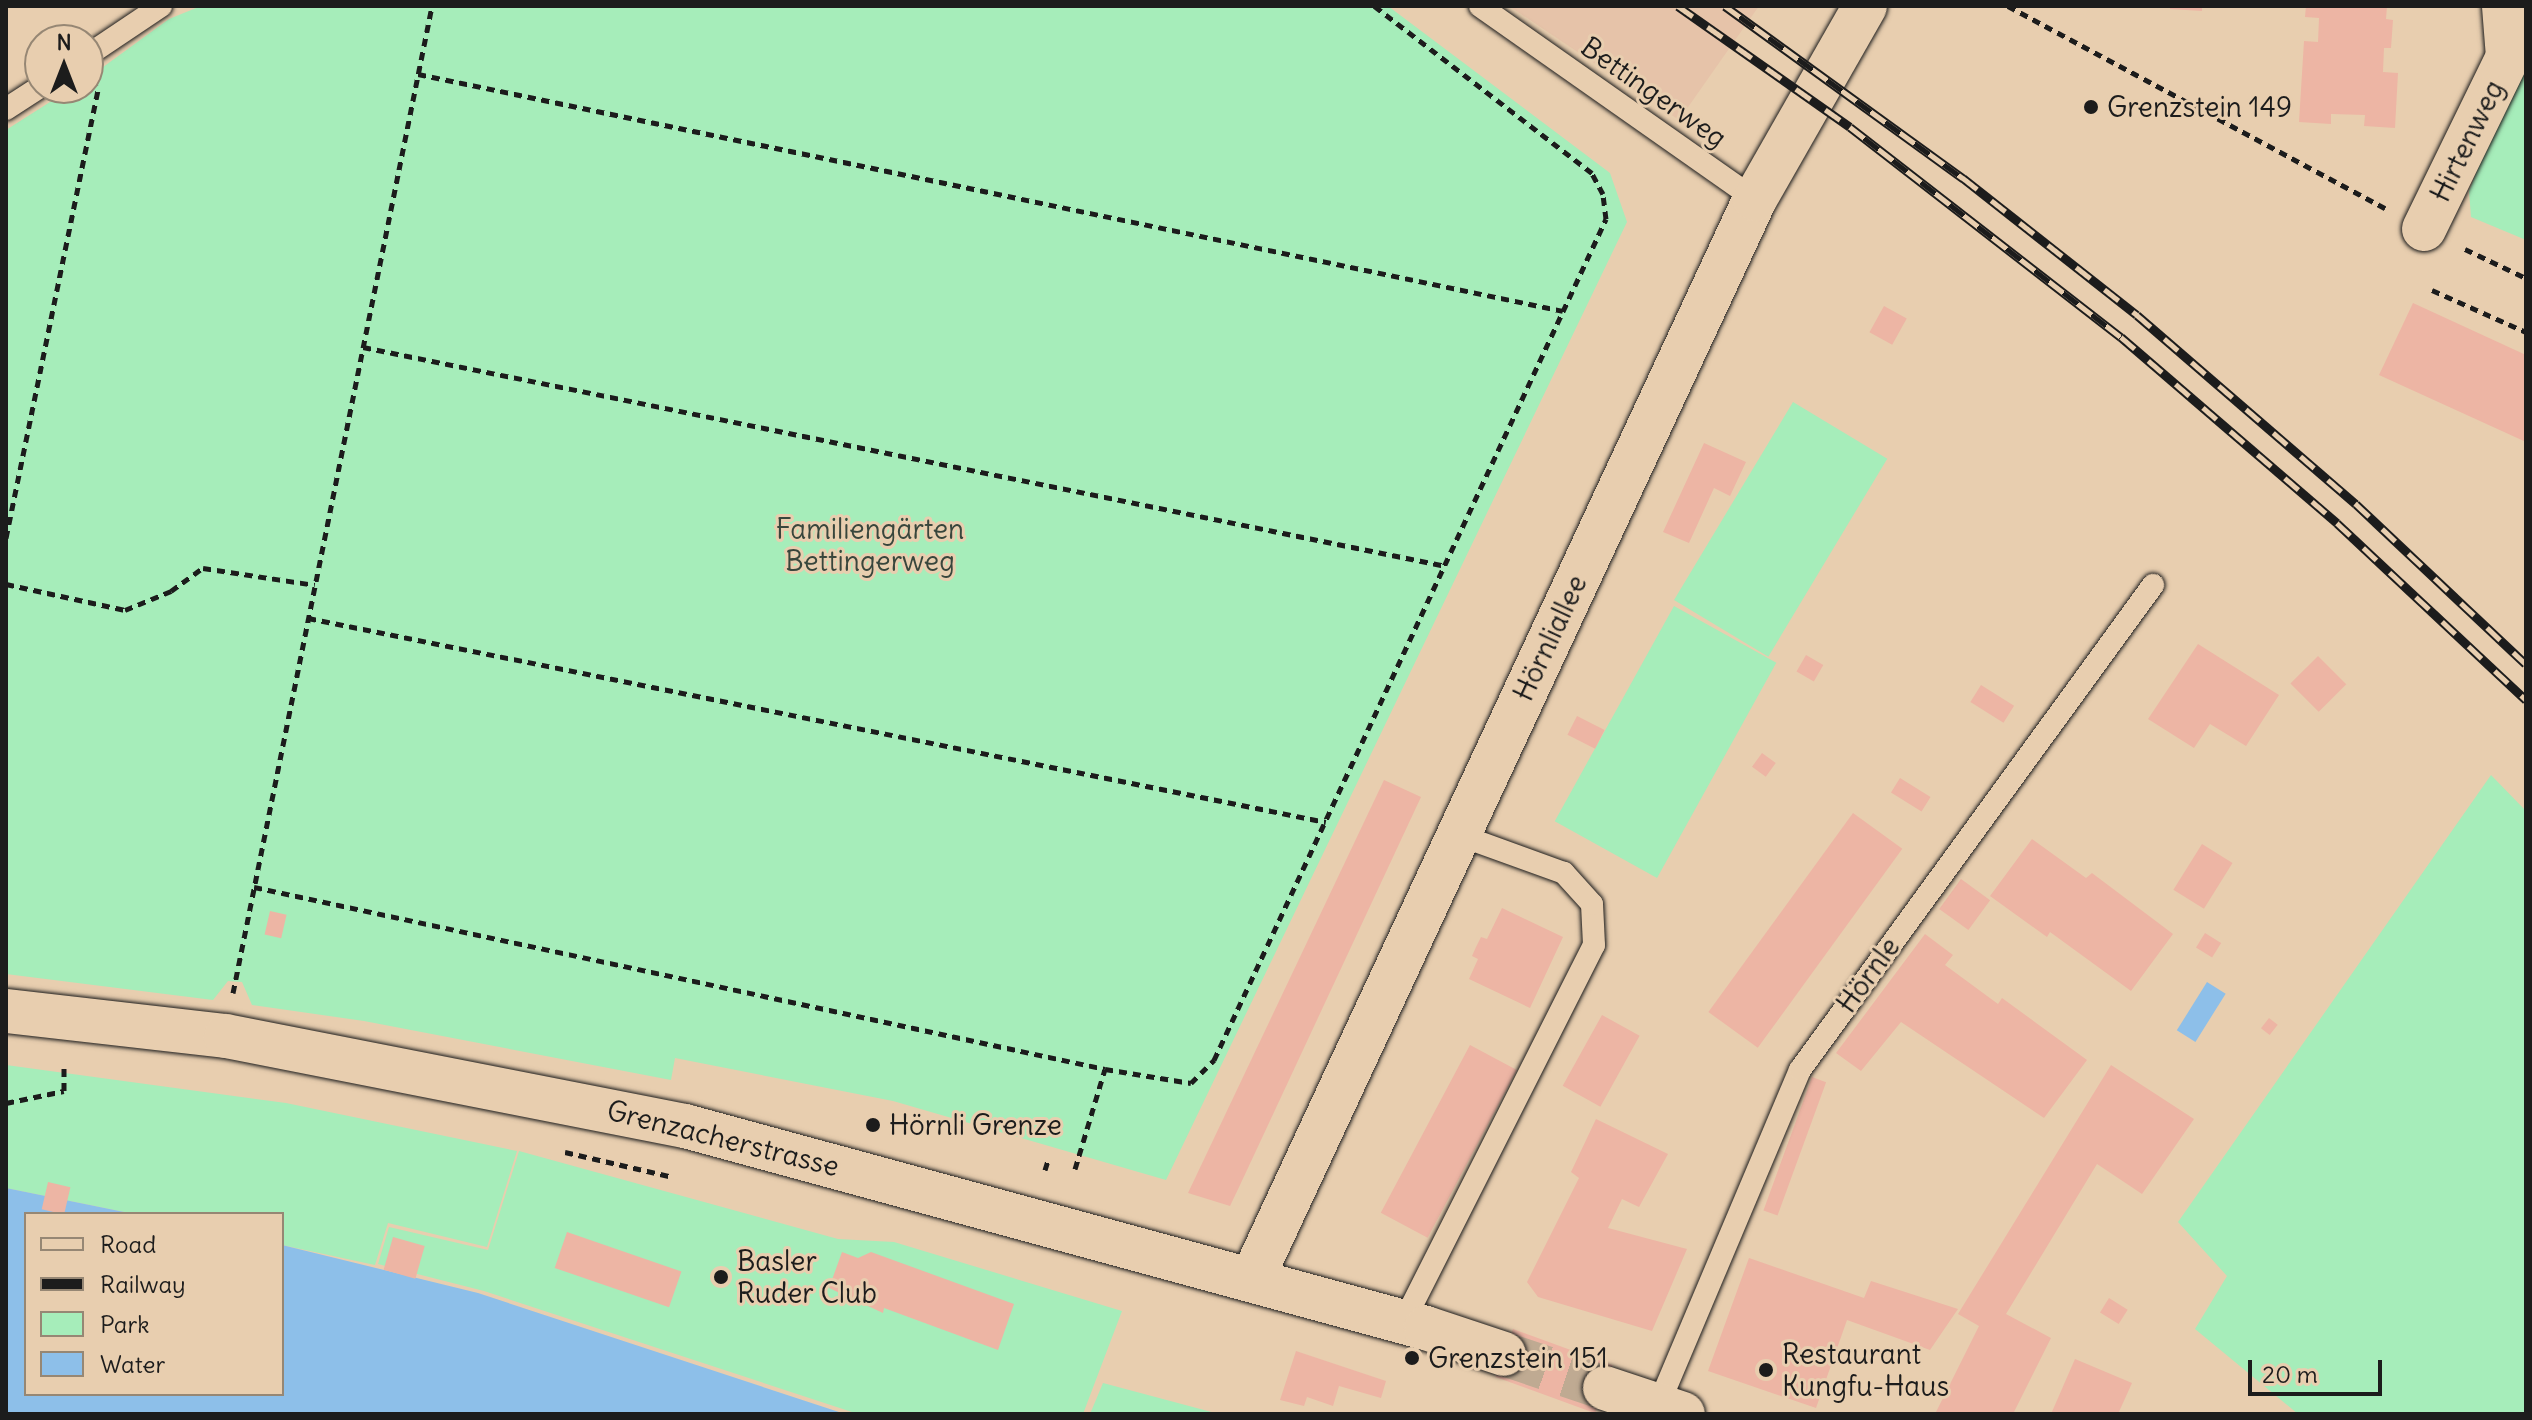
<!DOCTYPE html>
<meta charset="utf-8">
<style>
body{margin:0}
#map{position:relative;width:2532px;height:1420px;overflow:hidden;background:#e8ceaf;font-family:Delius,sans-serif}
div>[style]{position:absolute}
.built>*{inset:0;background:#e6c3a9}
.green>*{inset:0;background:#a6edba;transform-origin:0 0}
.water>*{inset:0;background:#8dbfe9;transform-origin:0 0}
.building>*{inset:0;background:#edb5a4;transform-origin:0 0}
.primary-tunnel>*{height:44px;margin-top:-22px;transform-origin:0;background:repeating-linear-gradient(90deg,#bfaa92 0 44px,transparent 0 66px)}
.path>*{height:5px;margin-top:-2.5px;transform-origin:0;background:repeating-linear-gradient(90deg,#1c1c1c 0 8px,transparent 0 14px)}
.roads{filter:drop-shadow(0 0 2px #1c1c1c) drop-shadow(0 0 2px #1c1c1c)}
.service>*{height:22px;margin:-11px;padding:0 11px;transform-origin:11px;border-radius:11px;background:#e8ceaf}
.minor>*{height:44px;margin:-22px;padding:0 22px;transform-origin:22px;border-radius:22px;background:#e8ceaf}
.tertiary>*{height:44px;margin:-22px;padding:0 22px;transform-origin:22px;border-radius:22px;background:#e8ceaf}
.secondary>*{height:44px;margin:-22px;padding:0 22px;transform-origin:22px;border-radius:22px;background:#e8ceaf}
.primary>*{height:44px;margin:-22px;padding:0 22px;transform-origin:22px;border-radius:22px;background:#e8ceaf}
.rail>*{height:9px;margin-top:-4.5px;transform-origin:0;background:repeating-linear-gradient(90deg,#e8ceaf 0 18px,#1c1c1c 0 36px);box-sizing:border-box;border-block:2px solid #1c1c1c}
.dots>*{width:22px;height:22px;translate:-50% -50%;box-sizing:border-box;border:4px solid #e8ceaf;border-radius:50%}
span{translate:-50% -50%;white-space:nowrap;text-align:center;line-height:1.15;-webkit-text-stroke:6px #e8ceaf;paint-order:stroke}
.street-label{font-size:28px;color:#1c1c1c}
.poi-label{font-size:28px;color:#1c1c1c}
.left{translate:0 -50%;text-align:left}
.park-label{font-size:28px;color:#38463c}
.frame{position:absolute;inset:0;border:8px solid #1c1c1c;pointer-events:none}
.legend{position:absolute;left:24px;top:1212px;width:260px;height:184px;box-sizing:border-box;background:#e8ceaf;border:2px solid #968774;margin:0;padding:10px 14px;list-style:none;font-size:24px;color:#1c1c1c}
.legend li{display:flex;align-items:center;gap:16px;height:40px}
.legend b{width:40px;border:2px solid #968774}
.north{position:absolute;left:24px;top:24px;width:80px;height:80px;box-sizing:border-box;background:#e8ceaf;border:2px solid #968774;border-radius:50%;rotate:0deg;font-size:22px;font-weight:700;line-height:32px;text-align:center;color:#1c1c1c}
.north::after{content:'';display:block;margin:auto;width:28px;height:36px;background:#1c1c1c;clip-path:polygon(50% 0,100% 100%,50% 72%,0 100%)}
.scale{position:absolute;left:2248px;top:1360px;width:134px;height:36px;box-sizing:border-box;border:4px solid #1c1c1c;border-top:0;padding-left:10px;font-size:24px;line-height:28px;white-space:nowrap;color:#1c1c1c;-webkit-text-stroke:6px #e8ceaf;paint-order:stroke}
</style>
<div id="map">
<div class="built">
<i style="clip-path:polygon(1509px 6px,1759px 6px,1679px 120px)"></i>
</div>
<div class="green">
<i style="clip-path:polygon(201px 6px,1388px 6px,1610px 173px,1627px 222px,1166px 1180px,893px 1101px,675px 1058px,671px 1080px,364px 1021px,252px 1005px,242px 982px,228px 981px,213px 1000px,6px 974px,6px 130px,72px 88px,88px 88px,88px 78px,169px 19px)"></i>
<i style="clip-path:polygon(2526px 58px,2526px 240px,2471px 217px,2469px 191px,2514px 75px)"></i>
<i style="left:1793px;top:402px;width:110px;height:231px;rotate:31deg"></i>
<i style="left:1674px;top:606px;width:117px;height:246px;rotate:29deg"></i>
<i style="clip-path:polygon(2491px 775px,2526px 811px,2526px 1414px,2298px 1414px,2195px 1329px,2227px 1276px,2178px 1222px)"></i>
<i style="clip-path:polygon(6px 1065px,286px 1103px,517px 1151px,487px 1247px,388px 1223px,375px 1265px,282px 1245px,282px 1214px,134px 1214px,6px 1188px)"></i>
<i style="clip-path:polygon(519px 1151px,838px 1239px,894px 1242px,1122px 1311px,1083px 1414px,858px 1414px,484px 1291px,378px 1264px,389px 1227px,488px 1250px)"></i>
<i style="clip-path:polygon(1103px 1383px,1219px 1414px,1090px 1414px)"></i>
</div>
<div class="water">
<i style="left:2207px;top:982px;width:22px;height:57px;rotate:32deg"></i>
<i style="clip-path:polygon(6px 1188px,134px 1214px,26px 1214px,26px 1394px,282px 1394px,282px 1245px,478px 1293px,845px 1414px,6px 1414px)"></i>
</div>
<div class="building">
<i style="clip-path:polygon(2170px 6px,2202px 6px,2202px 11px,2170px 9px)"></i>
<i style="clip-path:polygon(2306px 6px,2387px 6px,2386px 19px,2393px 20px,2391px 48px,2384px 48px,2383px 72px,2398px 73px,2395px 128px,2364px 126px,2365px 115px,2331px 114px,2331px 124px,2299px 122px,2304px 41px,2318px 42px,2319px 18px,2305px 17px)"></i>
<i style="clip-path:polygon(2413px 303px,2526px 355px,2526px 442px,2379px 375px)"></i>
<i style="left:1884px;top:306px;width:26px;height:30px;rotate:29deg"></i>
<i style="clip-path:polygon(1704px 443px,1746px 462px,1730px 496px,1714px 488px,1689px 543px,1663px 532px)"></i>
<i style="clip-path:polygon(2198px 644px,2279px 695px,2246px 746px,2210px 724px,2194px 748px,2148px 719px)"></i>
<i style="left:1806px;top:655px;width:20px;height:19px;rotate:30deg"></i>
<i style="left:2318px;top:656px;width:40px;height:39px;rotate:45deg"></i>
<i style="left:1981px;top:685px;width:39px;height:20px;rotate:32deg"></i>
<i style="left:1577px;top:716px;width:31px;height:21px;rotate:27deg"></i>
<i style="left:1762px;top:753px;width:17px;height:17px;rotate:36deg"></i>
<i style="left:1900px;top:778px;width:36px;height:17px;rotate:32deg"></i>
<i style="clip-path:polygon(1384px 780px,1421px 797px,1240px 1185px,1230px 1206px,1188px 1193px)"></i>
<i style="left:1853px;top:813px;width:61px;height:246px;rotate:36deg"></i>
<i style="clip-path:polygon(2032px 839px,2086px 878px,2092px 873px,2173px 934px,2131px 991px,2050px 932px,2047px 937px,1990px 896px)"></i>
<i style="left:2202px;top:844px;width:36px;height:54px;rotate:32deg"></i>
<i style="left:1961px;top:879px;width:36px;height:37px;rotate:36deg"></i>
<i style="clip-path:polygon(1502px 908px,1563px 937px,1530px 1008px,1469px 979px,1478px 959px,1472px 956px,1476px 947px,1481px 937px,1487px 939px)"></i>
<i style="left:270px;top:911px;width:17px;height:24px;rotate:13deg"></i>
<i style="left:2205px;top:933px;width:19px;height:17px;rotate:32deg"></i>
<i style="clip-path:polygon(1925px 934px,1953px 955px,1945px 965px,1998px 1004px,2002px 998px,2087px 1060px,2044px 1118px,1901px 1022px,1861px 1071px,1836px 1053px)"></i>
<i style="left:1602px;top:1015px;width:43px;height:81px;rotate:29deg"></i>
<i style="left:2269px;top:1018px;width:11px;height:13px;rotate:38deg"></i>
<i style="left:1470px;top:1045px;width:53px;height:190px;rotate:28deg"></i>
<i style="clip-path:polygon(2111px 1065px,2194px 1119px,2142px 1194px,2097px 1164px,2006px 1314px,2051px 1338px,2013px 1414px,1935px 1414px,1979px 1326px,1958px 1314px)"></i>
<i style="left:1812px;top:1077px;width:15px;height:142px;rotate:20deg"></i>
<i style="clip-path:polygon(1596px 1119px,1668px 1154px,1639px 1207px,1622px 1199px,1608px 1228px,1687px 1249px,1652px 1331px,1538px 1297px,1527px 1282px,1579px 1178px,1571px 1172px)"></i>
<i style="left:48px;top:1182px;width:23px;height:28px;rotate:13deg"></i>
<i style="left:567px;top:1232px;width:121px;height:38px;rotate:19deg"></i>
<i style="left:393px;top:1237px;width:33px;height:34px;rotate:16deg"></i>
<i style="clip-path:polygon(842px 1252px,858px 1258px,871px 1252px,1014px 1304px,998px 1350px,884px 1308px,883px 1313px,829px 1288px)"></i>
<i style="clip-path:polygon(1749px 1258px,1864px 1298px,1871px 1281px,1958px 1309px,1930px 1350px,1847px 1320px,1816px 1408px,1708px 1371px)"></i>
<i style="left:2109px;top:1298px;width:22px;height:17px;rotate:32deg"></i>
<i style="left:1513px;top:1329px;width:106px;height:51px;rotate:20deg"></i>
<i style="clip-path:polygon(1296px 1351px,1386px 1381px,1381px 1398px,1339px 1386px,1333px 1406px,1307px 1397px,1304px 1406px,1280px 1400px)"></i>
<i style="clip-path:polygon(2075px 1359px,2132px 1383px,2118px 1414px,2051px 1414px)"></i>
</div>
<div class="primary-tunnel">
<i style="left:1504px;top:1354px;width:107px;rotate:18.6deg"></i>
</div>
<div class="path">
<i style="left:2008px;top:6px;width:428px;rotate:28.2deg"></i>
<i style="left:418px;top:74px;width:1169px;rotate:11.69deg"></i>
<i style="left:2465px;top:249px;width:68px;rotate:25.4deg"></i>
<i style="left:2432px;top:290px;width:103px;rotate:24.1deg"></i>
<i style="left:363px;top:347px;width:1105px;rotate:11.43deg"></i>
<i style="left:6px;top:538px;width:462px;rotate:-78.4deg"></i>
<i style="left:6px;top:584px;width:122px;rotate:12.3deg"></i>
<i style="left:125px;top:610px;width:50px;rotate:-22.4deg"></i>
<i style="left:171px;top:591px;width:39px;rotate:-36deg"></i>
<i style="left:203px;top:568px;width:113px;rotate:8.6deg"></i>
<i style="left:308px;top:618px;width:1038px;rotate:11.33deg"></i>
<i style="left:254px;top:887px;width:870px;rotate:12.07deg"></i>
<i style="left:233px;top:993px;width:1007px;rotate:-78.6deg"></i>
<i style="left:6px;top:1103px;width:59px;rotate:-11.7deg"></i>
<i style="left:64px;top:1091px;width:26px;rotate:-90deg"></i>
<i style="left:873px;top:1125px;width:9px;rotate:-77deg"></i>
<i style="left:565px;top:1152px;width:111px;rotate:13deg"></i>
<i style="left:1075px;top:1169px;width:104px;rotate:-73.3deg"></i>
<i style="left:1105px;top:1069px;width:87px;rotate:9.2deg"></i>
<i style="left:1191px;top:1083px;width:33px;rotate:-45deg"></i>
<i style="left:1214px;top:1060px;width:928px;rotate:-65.01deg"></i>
<i style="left:1606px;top:219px;width:25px;rotate:-97deg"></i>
<i style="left:1603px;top:194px;width:24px;rotate:-118deg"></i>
<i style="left:1592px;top:173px;width:275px;rotate:-142.5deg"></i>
<i style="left:1045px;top:1170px;width:10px;rotate:-73deg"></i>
</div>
<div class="roads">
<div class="service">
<i style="left:1480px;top:6px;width:336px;rotate:35.1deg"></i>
<i style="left:88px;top:55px;width:88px;rotate:-33.9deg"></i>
<i style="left:6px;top:109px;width:40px;rotate:-32.9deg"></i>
<i style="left:1404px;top:1321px;width:421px;rotate:-63.2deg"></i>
<i style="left:1594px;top:945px;width:41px;rotate:-92.8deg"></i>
<i style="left:1592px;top:904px;width:42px;rotate:-132.1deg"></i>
<i style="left:1564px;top:873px;width:112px;rotate:-160.1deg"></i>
<i style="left:1658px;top:1406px;width:365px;rotate:-67.1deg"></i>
<i style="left:1800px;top:1070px;width:600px;rotate:-53.95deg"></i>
</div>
<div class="minor">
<i style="left:2424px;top:229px;width:191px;rotate:-64deg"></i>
<i style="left:2508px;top:57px;width:51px;rotate:-94.5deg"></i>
</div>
<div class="tertiary">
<i style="left:1252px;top:1279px;width:1191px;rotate:-65.03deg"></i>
<i style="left:1755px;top:199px;width:222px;rotate:-60.3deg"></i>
</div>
<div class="secondary">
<i style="left:6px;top:1011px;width:221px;rotate:6.5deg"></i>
<i style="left:226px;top:1036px;width:468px;rotate:11.1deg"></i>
<i style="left:685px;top:1126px;width:768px;rotate:15.25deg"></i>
</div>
<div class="primary">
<i style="left:1426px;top:1328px;width:82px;rotate:18.4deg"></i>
<i style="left:1605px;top:1388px;width:82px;rotate:18.4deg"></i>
</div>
</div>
<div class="rail">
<i style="left:1678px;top:6px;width:210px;rotate:35.1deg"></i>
<i style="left:1850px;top:127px;width:343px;rotate:37.8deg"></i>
<i style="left:2121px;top:337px;width:285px;rotate:40.7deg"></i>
<i style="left:2337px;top:523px;width:259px;rotate:43.1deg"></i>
<i style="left:1725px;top:6px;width:294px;rotate:35.9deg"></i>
<i style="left:1963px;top:178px;width:221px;rotate:38.2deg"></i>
<i style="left:2137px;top:315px;width:289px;rotate:40.8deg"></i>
<i style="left:2356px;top:504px;width:233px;rotate:43.3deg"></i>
</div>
<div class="dots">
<i style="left:2091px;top:107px;background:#1c1c1c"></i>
<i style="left:873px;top:1125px;background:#1c1c1c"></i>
<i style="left:721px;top:1277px;background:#1c1c1c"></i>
<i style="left:1412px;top:1358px;background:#1c1c1c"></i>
<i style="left:1766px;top:1370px;background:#1c1c1c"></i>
</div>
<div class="street-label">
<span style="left:1654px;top:92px;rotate:35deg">Bettingerweg</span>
<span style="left:2467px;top:141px;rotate:-64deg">Hirtenweg</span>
<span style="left:1550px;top:638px;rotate:-65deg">Hörnliallee</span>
<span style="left:1868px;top:975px;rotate:-54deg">Hörnle</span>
<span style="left:723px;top:1138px;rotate:14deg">Grenzacherstrasse</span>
</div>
<div class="poi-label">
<span class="left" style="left:2107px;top:107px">Grenzstein 149</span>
<span class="left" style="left:889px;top:1125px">Hörnli Grenze</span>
<span class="left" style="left:737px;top:1277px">Basler<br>Ruder Club</span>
<span class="left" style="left:1782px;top:1370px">Restaurant<br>Kungfu-Haus</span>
<span class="left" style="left:1428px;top:1358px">Grenzstein 151</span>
</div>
<div class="park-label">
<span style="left:870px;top:545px">Familiengärten<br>Bettingerweg</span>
</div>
<div class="frame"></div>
<ul class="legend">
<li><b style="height:10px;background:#e8ceaf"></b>Road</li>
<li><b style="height:10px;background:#1c1c1c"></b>Railway</li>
<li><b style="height:22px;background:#a6edba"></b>Park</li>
<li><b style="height:22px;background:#8dbfe9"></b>Water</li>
</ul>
<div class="north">N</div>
<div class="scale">20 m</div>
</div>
